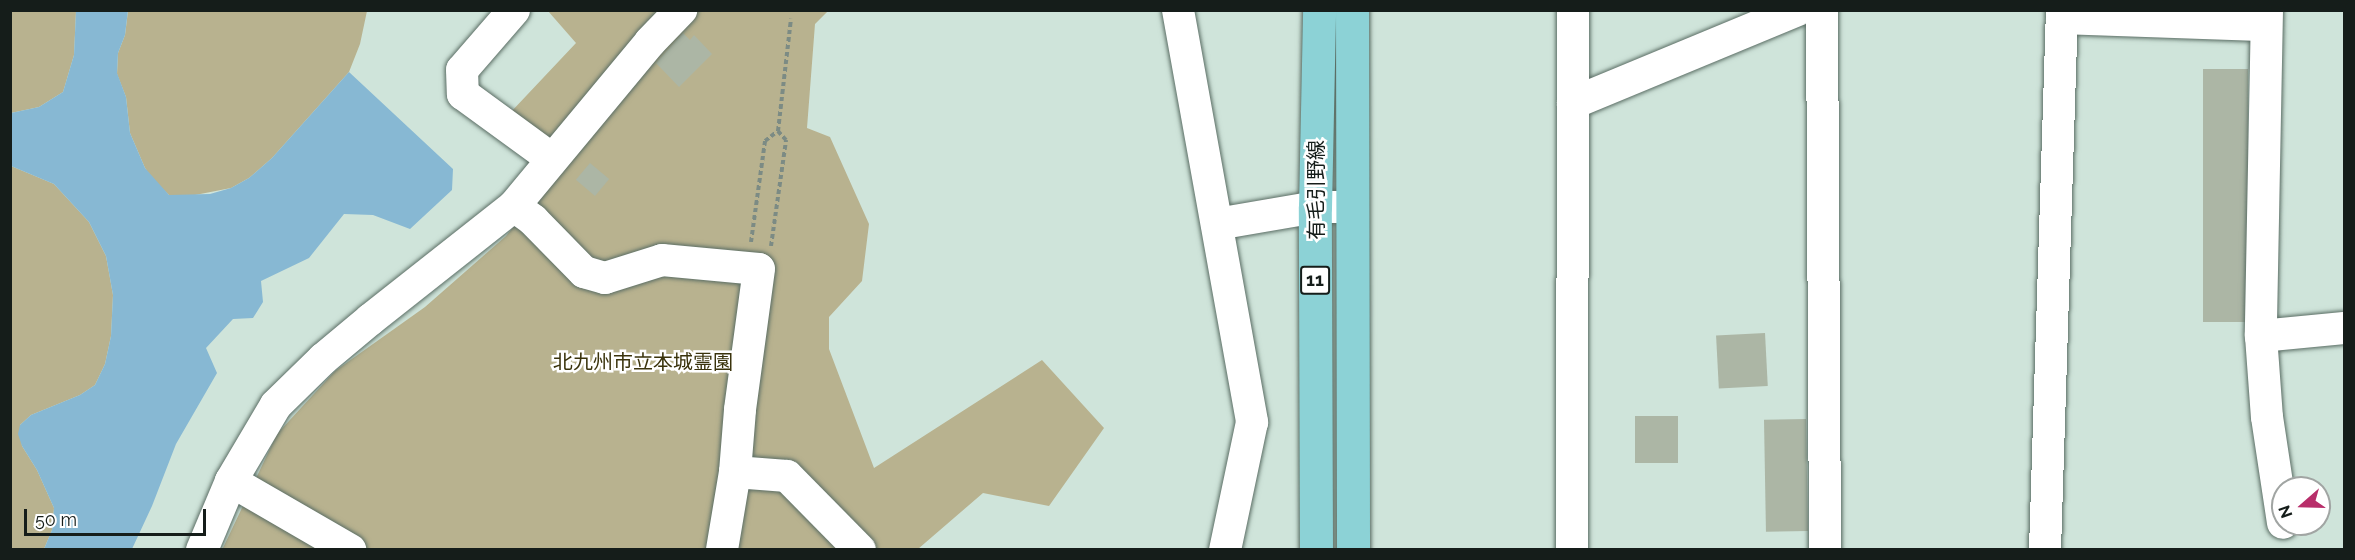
<!DOCTYPE html>
<meta charset="utf-8">
<style>
body{margin:0}
#map{position:relative;width:2355px;height:560px;overflow:hidden;background:#cfe4da;font-family:Raleway,"Noto Sans JP",sans-serif}
div>[style]{position:absolute}
.green>*{inset:0;background:#b8b28f}
.water>*{inset:0;background:#87b8d3}
.building>*{inset:0;background:#acb6a5;transform-origin:0 0}
.path>*{height:4px;margin-top:-2px;transform-origin:0;background:repeating-linear-gradient(90deg,#7c8b84 0 4.5px,transparent 0 7.5px)}
.roads{filter:drop-shadow(0 0 2px #5a6d64) drop-shadow(0 0 2px #5a6d64)}
.minor>*{height:32px;margin:-16px;padding:0 16px;transform-origin:16px;border-radius:16px;background:#fff}
.major>*{height:33px;margin:-16.5px;padding:0 16.5px;transform-origin:16.5px;border-radius:16.5px;background:#8cd2d6}
span{translate:-50% -50%;white-space:nowrap;text-align:center;line-height:1.15;-webkit-text-stroke:5px #fff;paint-order:stroke}
.shield-label span{padding:2px 4px;background:#fff;border:2px solid;border-radius:4px;-webkit-text-stroke-width:0}
.shield-label{font-size:18px;color:#151d1a;font-weight:700}
.street-label{font-size:20px;color:#151d1a}
.park-label{font-size:20px;color:#3a330c}
.frame{position:absolute;inset:0;border:12px solid #151d1a;pointer-events:none}
.north{position:absolute;left:2271px;top:476px;width:60px;height:60px;box-sizing:border-box;background:#fff;border:2px solid #a1a5a3;border-radius:50%;rotate:250deg;font-size:16px;font-weight:700;line-height:24px;text-align:center;color:#151d1a}
.north::after{content:'';display:block;margin:auto;width:21px;height:27px;background:#b82e6a;clip-path:polygon(50% 0,100% 100%,50% 72%,0 100%)}
.scale{position:absolute;left:24px;top:509px;width:182px;height:27px;box-sizing:border-box;border:3px solid #151d1a;border-top:0;padding-left:8px;font-size:18px;line-height:21px;white-space:nowrap;color:#151d1a;-webkit-text-stroke:4px #fff;paint-order:stroke}
</style>
<div id="map">
<div class="green">
<i style="clip-path:polygon(11px 11px,76px 11px,74px 55px,63px 92px,39px 107px,11px 113px)"></i>
<i style="clip-path:polygon(128px 11px,367px 11px,360px 44px,349px 72px,272px 158px,249px 178px,231px 188px,190px 196px,169px 195px,155px 182px,145px 168px,130px 133px,126px 97px,117px 74px,118px 53px,125px 35px)"></i>
<i style="clip-path:polygon(548px 11px,662px 11px,556px 140px,547px 140px,510px 113px,576px 43px)"></i>
<i style="clip-path:polygon(694px 11px,828px 11px,815px 24px,807px 128px,830px 137px,869px 224px,862px 281px,829px 317px,829px 349px,874px 468px,1042px 360px,1104px 428px,1049px 506px,983px 493px,918px 549px,222px 550px,277px 434px,335px 371px,425px 307px,506px 236px,633px 78px)"></i>
<i style="clip-path:polygon(11px 166px,54px 184px,89px 222px,106px 256px,113px 295px,111px 336px,105px 364px,95px 385px,80px 395px,31px 415px,20px 425px,22px 446px,37px 470px,54px 508px,52px 530px,44px 549px,11px 550px)"></i>
</div>
<div class="water">
<i style="clip-path:polygon(128px 10px,125px 35px,118px 53px,117px 73px,126px 97px,130px 133px,145px 168px,169px 195px,210px 194px,231px 188px,249px 178px,272px 158px,349px 72px,453px 169px,452px 190px,410px 229px,373px 215px,344px 214px,309px 258px,261px 281px,263px 302px,253px 318px,233px 319px,206px 348px,217px 373px,176px 444px,152px 506px,132px 549px,44px 549px,52px 530px,54px 508px,37px 470px,22px 446px,18px 434px,20px 425px,31px 415px,80px 395px,95px 385px,105px 364px,111px 336px,113px 295px,106px 256px,89px 222px,54px 184px,11px 166px,11px 113px,39px 107px,63px 92px,74px 55px,76px 11px)"></i>
</div>
<div class="building">
<i style="clip-path:polygon(683px 33px,690px 40px,694px 35px,712px 54px,679px 87px,656px 63px)"></i>
<i style="left:2203px;top:69px;width:45px;height:253px"></i>
<i style="left:590px;top:163px;width:25px;height:22px;rotate:40deg"></i>
<i style="left:1765px;top:333px;width:53px;height:49px;rotate:87deg"></i>
<i style="left:1635px;top:416px;width:43px;height:47px"></i>
<i style="left:1806px;top:419px;width:112px;height:42px;rotate:89deg"></i>
</div>
<div class="path">
<i style="left:751px;top:242px;width:102px;rotate:-82.1deg"></i>
<i style="left:765px;top:141px;width:16px;rotate:-38deg"></i>
<i style="left:778px;top:131px;width:113px;rotate:-83.4deg"></i>
<i style="left:771px;top:246px;width:107px;rotate:-81.9deg"></i>
<i style="left:786px;top:140px;width:12px;rotate:-132deg"></i>
</div>
<div class="roads">
<div class="minor">
<i style="left:514px;top:10px;width:79px;rotate:130.9deg"></i>
<i style="left:462px;top:70px;width:24px;rotate:88deg"></i>
<i style="left:463px;top:94px;width:110px;rotate:36.1deg"></i>
<i style="left:1178px;top:10px;width:419px;rotate:79.8deg"></i>
<i style="left:1252px;top:422px;width:131px;rotate:101.9deg"></i>
<i style="left:1822px;top:10px;width:540px;rotate:89.68deg"></i>
<i style="left:2267px;top:10px;width:326px;rotate:91.1deg"></i>
<i style="left:2261px;top:336px;width:81px;rotate:85.8deg"></i>
<i style="left:2267px;top:417px;width:107px;rotate:81.4deg"></i>
<i style="left:2062px;top:18px;width:204px;rotate:2deg"></i>
<i style="left:1573px;top:103px;width:243px;rotate:-22.5deg"></i>
<i style="left:514px;top:206px;width:24px;rotate:36deg"></i>
<i style="left:533px;top:220px;width:73px;rotate:45.6deg"></i>
<i style="left:584px;top:272px;width:22px;rotate:16deg"></i>
<i style="left:605px;top:278px;width:60px;rotate:-17.5deg"></i>
<i style="left:662px;top:260px;width:97px;rotate:5.3deg"></i>
<i style="left:759px;top:269px;width:142px;rotate:97.7deg"></i>
<i style="left:740px;top:410px;width:62px;rotate:94.6deg"></i>
<i style="left:735px;top:472px;width:79px;rotate:99.5deg"></i>
<i style="left:1217px;top:224px;width:99px;rotate:-9.8deg"></i>
<i style="left:1315px;top:207px;width:36px"></i>
<i style="left:2261px;top:336px;width:83px;rotate:-5.5deg"></i>
<i style="left:735px;top:472px;width:52px;rotate:4.4deg"></i>
<i style="left:787px;top:476px;width:104px;rotate:45.4deg"></i>
<i style="left:231px;top:481px;width:138px;rotate:30.1deg"></i>
<i style="left:202px;top:550px;width:75px;rotate:-67.2deg"></i>
<i style="left:231px;top:481px;width:88px;rotate:-59.4deg"></i>
<i style="left:276px;top:405px;width:66px;rotate:-44.4deg"></i>
<i style="left:323px;top:359px;width:62px;rotate:-39.8deg"></i>
<i style="left:371px;top:319px;width:182px;rotate:-38.3deg"></i>
<i style="left:514px;top:206px;width:213px;rotate:-50.3deg"></i>
<i style="left:650px;top:42px;width:45px;rotate:-45.9deg"></i>
<i style="left:1572px;top:550px;width:540px;rotate:-89.89deg"></i>
<i style="left:2045px;top:550px;width:540px;rotate:-88.2deg"></i>
</div>
<div class="major">
<i style="left:1352px;top:10px;width:540px;rotate:89.89deg"></i>
<i style="left:1316px;top:550px;width:343px;rotate:-90.2deg"></i>
<i style="left:1315px;top:207px;width:197px;rotate:-88.8deg"></i>
</div>
</div>
<div class="shield-label">
<span style="left:1315px;top:280px">11</span>
</div>
<div class="street-label">
<span style="left:1316px;top:190px;rotate:-90deg">有毛引野線</span>
</div>
<div class="park-label">
<span style="left:643px;top:362px">北九州市立本城霊園</span>
</div>
<div class="frame"></div>
<div class="north">N</div>
<div class="scale">50 m</div>
</div>
